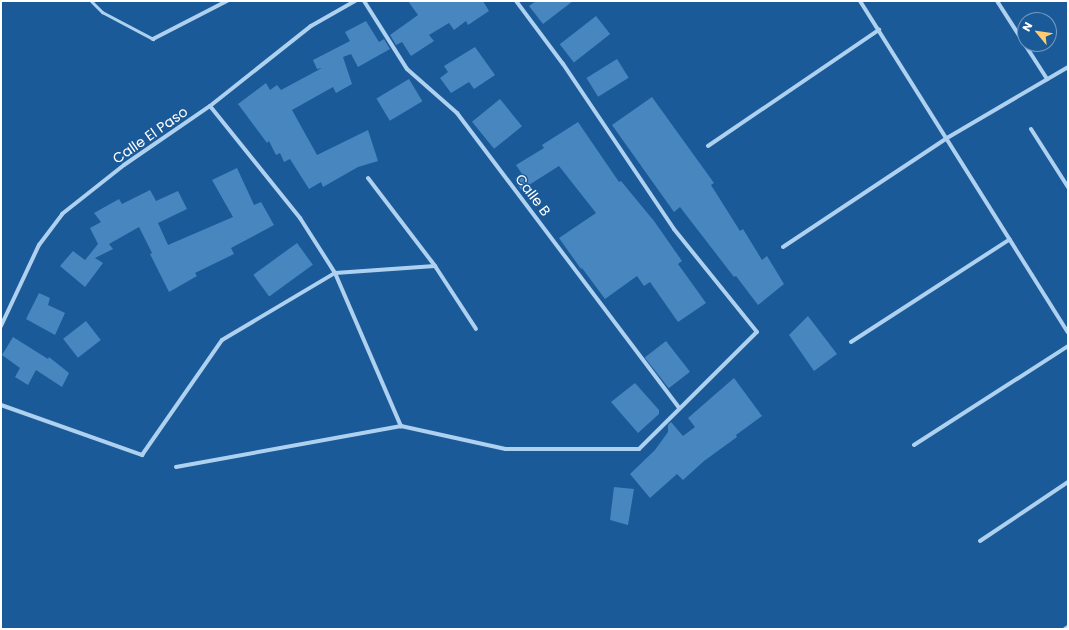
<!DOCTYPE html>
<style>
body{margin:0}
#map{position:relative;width:1069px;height:630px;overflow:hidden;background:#1b5a98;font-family:Poppins,sans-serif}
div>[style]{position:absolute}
.building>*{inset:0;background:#4886c0;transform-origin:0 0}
.service>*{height:3px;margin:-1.5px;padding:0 1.5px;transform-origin:1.5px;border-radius:1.5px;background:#afd1f0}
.minor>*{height:4px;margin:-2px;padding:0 2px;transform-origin:2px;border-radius:2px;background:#afd1f0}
span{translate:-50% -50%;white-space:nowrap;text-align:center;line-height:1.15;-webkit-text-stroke:3px #1b5a98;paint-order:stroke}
.street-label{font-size:14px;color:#fff}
.frame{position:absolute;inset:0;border:2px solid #fff;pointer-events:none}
.north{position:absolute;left:1017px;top:12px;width:40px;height:40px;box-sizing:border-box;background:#1b5a98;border:1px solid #769cc1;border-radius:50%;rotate:299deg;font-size:11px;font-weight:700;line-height:16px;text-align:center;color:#fff}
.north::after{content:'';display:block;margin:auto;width:14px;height:18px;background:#ffcb6e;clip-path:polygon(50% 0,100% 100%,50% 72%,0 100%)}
</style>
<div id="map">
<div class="building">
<i style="clip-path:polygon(408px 1px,483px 1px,489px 11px,468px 25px,466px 21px,454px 30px,449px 23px,429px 35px,434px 41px,411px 56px,402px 42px,396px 45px,390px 35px,418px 15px)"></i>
<i style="clip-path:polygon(536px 1px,573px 1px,543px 24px,529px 6px)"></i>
<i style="left:596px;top:16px;width:23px;height:46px;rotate:52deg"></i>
<i style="clip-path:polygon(366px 21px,379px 42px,384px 39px,390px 49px,358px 67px,351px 54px,343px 57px,352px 84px,336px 93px,333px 87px,292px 110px,317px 155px,368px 130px,378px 161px,358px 167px,323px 187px,321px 182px,309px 189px,290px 159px,284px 162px,280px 153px,276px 155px,269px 141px,267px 143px,238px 104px,266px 83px,270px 90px,277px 85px,281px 90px,322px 68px,317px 69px,313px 60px,350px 41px,345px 32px)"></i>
<i style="clip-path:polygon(475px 47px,495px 75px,474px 89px,469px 82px,451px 93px,440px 78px,448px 72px,444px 66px)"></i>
<i style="left:617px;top:59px;width:22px;height:36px;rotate:58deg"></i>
<i style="left:409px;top:79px;width:26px;height:38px;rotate:59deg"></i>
<i style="clip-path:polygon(652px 97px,714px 183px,711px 185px,740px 231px,743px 229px,762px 260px,767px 256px,784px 284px,758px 305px,736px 276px,734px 277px,680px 207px,674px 212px,612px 125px)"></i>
<i style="left:500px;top:99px;width:35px;height:36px;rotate:51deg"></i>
<i style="clip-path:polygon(578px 122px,619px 182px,621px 181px,654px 221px,682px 261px,678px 264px,706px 303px,678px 322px,650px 282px,644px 286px,637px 276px,605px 299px,582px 268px,581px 269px,559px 238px,596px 213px,559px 166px,521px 190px,515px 178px,522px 174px,516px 165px,544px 148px,542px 145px)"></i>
<i style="clip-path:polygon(237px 168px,254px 205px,261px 202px,274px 225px,231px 248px,234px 254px,195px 273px,197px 276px,169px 292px,150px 254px,152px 253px,139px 227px,109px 244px,113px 249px,95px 258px,103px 263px,85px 287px,60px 266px,73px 251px,85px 260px,98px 244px,90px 228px,101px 222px,94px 213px,119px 199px,122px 204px,150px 190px,156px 201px,178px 191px,187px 209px,158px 223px,168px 245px,233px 217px,212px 180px)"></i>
<i style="left:297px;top:243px;width:27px;height:54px;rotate:54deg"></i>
<i style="clip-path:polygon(39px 293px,50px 298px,48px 305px,65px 313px,55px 335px,26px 319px)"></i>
<i style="clip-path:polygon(808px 316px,837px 354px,814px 371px,789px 335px)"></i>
<i style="left:86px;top:321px;width:24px;height:29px;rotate:52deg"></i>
<i style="clip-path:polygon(13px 337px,48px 359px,49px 357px,69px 373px,62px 387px,36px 370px,28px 385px,15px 377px,20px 368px,2px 355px)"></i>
<i style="left:666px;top:341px;width:39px;height:27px;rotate:52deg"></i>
<i style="clip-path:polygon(734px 378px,762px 416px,736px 435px,737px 437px,704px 461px,683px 480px,677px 474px,650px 498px,630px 474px,655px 450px,668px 432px,668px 425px,671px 422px,683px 436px,695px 427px,688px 418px)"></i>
<i style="clip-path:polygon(635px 383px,659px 410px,659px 414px,638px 433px,611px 402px)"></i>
<i style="clip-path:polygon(614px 487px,634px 489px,628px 525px,610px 520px)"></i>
</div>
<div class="service">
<i style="left:91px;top:1px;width:16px;rotate:45deg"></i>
<i style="left:102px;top:12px;width:58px;rotate:27.9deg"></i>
</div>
<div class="minor">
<i style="left:364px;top:1px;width:80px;rotate:57.7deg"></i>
<i style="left:407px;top:69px;width:67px;rotate:41.3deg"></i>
<i style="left:457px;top:113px;width:369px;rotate:53deg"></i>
<i style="left:860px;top:1px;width:391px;rotate:57.9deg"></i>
<i style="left:997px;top:1px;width:93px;rotate:57.3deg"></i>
<i style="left:153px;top:39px;width:83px;rotate:-27.2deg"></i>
<i style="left:210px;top:106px;width:144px;rotate:51.2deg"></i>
<i style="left:300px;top:218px;width:65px;rotate:57.5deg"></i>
<i style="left:335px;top:273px;width:167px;rotate:66.7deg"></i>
<i style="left:1031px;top:129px;width:69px;rotate:57.5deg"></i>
<i style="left:708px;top:146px;width:207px;rotate:-34.2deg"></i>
<i style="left:368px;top:178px;width:111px;rotate:52.7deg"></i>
<i style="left:435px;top:266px;width:75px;rotate:56.9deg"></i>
<i style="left:783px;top:247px;width:197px;rotate:-33.6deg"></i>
<i style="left:947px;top:138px;width:140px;rotate:-30.4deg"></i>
<i style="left:1px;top:326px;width:89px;rotate:-64.9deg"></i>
<i style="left:39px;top:245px;width:39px;rotate:-53deg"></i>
<i style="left:62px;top:214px;width:79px;rotate:-38.3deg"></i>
<i style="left:124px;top:165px;width:104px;rotate:-34.5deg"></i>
<i style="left:210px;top:106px;width:129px;rotate:-38.4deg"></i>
<i style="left:311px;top:26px;width:51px;rotate:-29.6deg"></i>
<i style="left:851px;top:342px;width:189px;rotate:-32.9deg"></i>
<i style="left:1px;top:405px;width:150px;rotate:19.5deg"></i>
<i style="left:142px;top:455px;width:140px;rotate:-55.2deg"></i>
<i style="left:222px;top:340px;width:131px;rotate:-30.7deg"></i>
<i style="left:335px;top:273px;width:100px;rotate:-4deg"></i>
<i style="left:914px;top:445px;width:183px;rotate:-32.7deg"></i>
<i style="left:176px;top:467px;width:229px;rotate:-10.3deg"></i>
<i style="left:401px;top:426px;width:107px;rotate:12.4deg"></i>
<i style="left:506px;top:449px;width:133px"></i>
<i style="left:639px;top:449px;width:166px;rotate:-44.8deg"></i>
<i style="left:757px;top:332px;width:132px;rotate:-128.9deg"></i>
<i style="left:674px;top:229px;width:199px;rotate:-123.9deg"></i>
<i style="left:563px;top:64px;width:79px;rotate:-126.7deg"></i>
<i style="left:980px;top:541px;width:106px;rotate:-33.8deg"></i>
<i style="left:1065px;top:629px;width:4px;rotate:-34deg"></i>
</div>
<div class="street-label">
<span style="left:150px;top:135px;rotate:-35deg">Calle El Paso</span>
<span style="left:533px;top:195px;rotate:53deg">Calle B</span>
</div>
<div class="frame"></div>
<div class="north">N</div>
</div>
